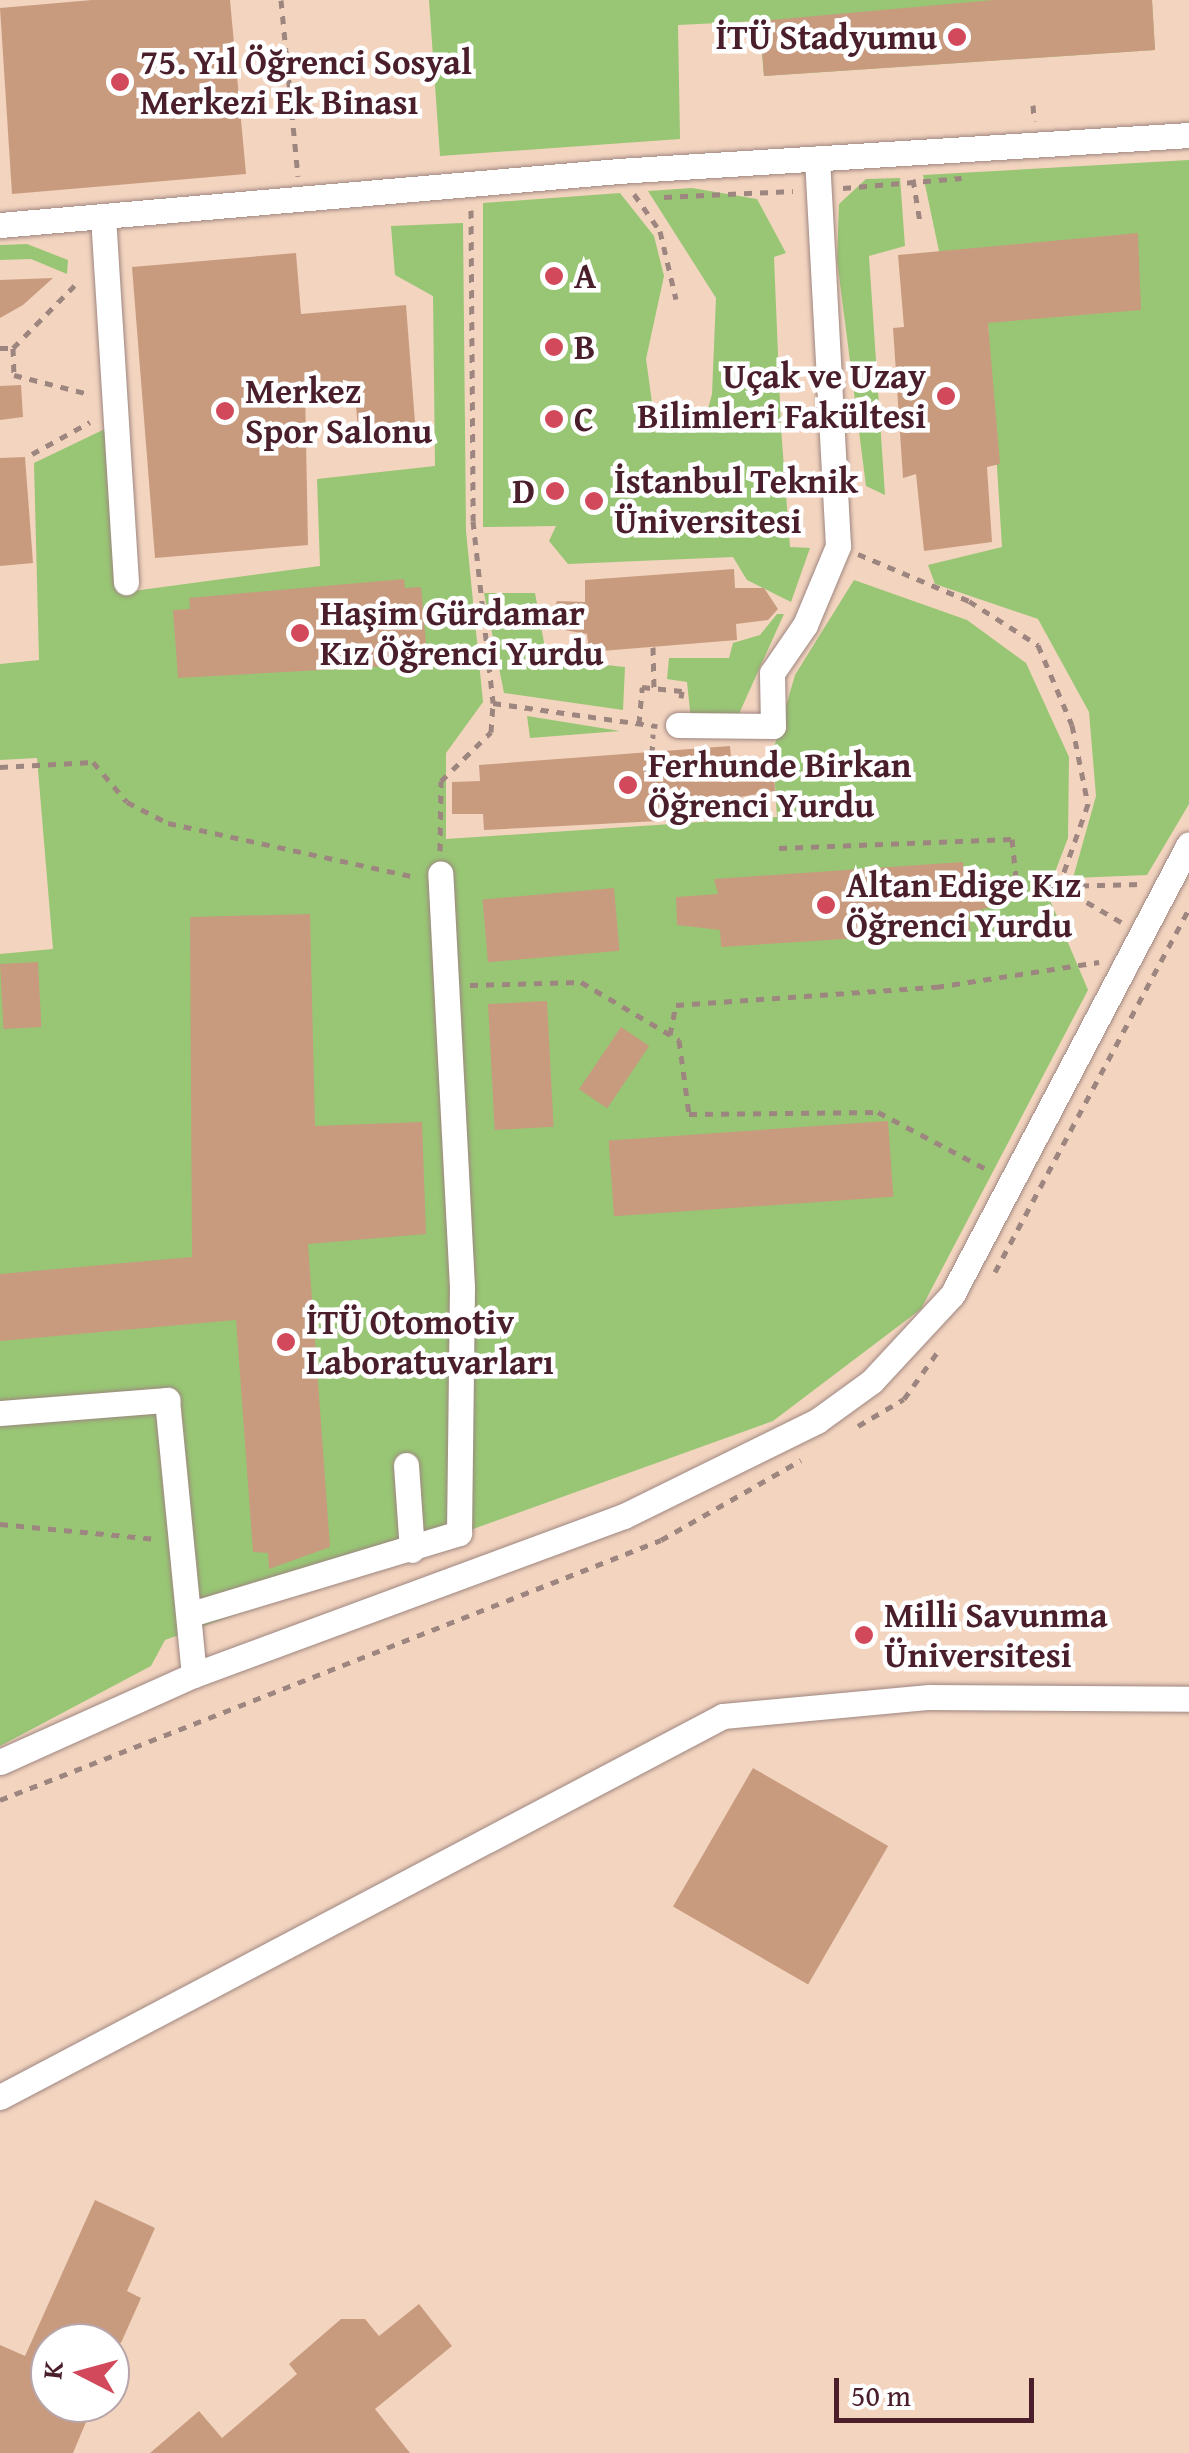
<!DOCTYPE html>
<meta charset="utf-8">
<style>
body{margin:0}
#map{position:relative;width:1189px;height:2453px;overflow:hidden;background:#f3ecd6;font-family:"Gentium Book Plus",serif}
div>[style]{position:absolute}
.built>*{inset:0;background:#f3d4bf}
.green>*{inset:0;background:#98c674}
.building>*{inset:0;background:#c89b7f;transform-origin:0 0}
.path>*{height:5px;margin-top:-2.5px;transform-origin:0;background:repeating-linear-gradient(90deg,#9e8680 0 8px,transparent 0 16px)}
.roads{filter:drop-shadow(0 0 2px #9e8680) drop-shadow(0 0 2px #9e8680)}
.minor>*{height:25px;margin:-12.5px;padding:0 12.5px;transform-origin:12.5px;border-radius:12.5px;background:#fff}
.dots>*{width:28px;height:28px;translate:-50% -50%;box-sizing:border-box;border:5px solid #fff;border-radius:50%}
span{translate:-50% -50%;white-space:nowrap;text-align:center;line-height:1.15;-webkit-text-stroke:9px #fff;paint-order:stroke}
.poi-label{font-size:35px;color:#4a1f2b;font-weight:700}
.right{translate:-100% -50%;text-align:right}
.left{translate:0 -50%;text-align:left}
.north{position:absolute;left:30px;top:2323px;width:100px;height:100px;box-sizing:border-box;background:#fff;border:2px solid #b7a5aa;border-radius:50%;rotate:276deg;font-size:28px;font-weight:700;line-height:40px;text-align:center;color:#4a1f2b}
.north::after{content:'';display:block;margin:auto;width:35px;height:45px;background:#d1495b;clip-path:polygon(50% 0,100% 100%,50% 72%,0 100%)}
.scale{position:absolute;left:834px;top:2378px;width:200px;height:45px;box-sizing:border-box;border:5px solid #4a1f2b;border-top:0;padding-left:12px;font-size:30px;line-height:35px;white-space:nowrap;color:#4a1f2b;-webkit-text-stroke:8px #fff;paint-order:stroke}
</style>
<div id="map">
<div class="built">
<i style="clip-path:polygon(evenodd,0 0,1189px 0,1189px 2453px,0 2453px,0 0,50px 2343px,110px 2343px,110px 2403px,50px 2403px,50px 2343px)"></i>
</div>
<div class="green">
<i style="clip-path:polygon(429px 0,1152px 0,1155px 50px,764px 76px,759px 21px,678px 25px,680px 139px,440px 156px)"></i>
<i style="clip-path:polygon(1189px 160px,1189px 804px,1147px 875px,1073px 878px,1096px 796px,1089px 712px,1038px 619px,935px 584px,928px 565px,1002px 547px,988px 323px,939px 251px,923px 175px)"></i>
<i style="clip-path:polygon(900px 178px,905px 246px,869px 256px,885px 495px,866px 486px,837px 260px,839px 204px,866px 179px)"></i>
<i style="clip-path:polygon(692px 188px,757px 199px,786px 253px,774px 257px,781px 428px,790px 547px,810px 548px,791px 602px,747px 580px,733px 557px,568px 564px,549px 541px,556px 526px,483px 527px,483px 203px,620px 193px,654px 236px,664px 276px,646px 359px,654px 417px,682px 426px,706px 416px,712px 394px,716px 298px,648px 191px)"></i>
<i style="clip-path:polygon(463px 223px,466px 531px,483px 702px,446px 753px,446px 839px,777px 817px,773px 751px,795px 675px,854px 580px,967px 620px,1026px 663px,1069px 757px,1068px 838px,1047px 893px,1088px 990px,921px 1309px,773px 1421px,165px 1640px,151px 1666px,0 1746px,0 954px,53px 949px,37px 758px,0 760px,0 664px,39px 660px,34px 463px,109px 427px,118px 593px,320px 566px,317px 479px,435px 466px,433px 296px,395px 275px,391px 226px)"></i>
<i style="clip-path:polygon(27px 244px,68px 260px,67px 274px,31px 259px,0 260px,0 245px)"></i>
<i style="clip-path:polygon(484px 593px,535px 593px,547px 659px,625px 667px,623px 710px,504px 693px)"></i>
<i style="clip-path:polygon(777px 614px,784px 614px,738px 716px,691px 720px,687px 682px,667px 679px,669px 658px,729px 658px,733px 643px,760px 635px)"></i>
<i style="clip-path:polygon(527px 716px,620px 731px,530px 738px)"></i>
</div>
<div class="building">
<i style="clip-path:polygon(92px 0,230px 0,246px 174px,12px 194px,0 8px)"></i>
<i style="clip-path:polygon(994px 0,1152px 0,1155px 50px,764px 76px,760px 21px)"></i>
<i style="clip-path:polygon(1138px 233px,1141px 310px,988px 323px,1000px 464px,987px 467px,992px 542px,924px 551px,916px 474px,903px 478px,893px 328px,904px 327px,898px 255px)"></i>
<i style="clip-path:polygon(296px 253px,301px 314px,406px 305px,416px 435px,359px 440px,354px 383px,305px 387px,308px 545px,155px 558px,132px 267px)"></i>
<i style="clip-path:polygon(53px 278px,23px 305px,0 318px,0 280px)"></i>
<i style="clip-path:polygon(21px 385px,23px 417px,0 420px,0 386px)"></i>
<i style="clip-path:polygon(25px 457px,33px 563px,0 566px,0 458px)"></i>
<i style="clip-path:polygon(734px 569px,735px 588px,764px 588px,778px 609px,768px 620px,736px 624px,737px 640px,589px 652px,587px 634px,547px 627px,557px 601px,585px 602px,585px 580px)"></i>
<i style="clip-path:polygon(404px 579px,405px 588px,421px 587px,427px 655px,392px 658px,392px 666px,178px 678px,173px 610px,190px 609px,189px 598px)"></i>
<i style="clip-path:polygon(730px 746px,732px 768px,774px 770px,775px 791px,734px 798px,736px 817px,484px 830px,483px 814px,452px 814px,452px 782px,480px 781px,479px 765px)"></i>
<i style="clip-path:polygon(963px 862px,964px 877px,1010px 881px,1012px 901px,969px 913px,970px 931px,721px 947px,720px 930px,677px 925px,676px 897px,718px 894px,714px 879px)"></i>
<i style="left:614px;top:888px;width:63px;height:132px;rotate:85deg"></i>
<i style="clip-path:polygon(310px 914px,315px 1126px,422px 1122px,426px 1234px,308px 1244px,330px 1547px,269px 1569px,268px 1553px,253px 1552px,236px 1320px,0 1341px,0 1274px,192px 1257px,190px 917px)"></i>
<i style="left:38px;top:962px;width:65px;height:38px;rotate:87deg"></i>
<i style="left:547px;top:1001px;width:126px;height:59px;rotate:87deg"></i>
<i style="left:621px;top:1027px;width:34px;height:75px;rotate:34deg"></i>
<i style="left:888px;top:1121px;width:76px;height:280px;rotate:86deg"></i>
<i style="left:753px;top:1768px;width:156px;height:160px;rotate:30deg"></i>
<i style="clip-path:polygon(95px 2200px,155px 2228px,127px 2291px,141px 2298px,121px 2343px,50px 2343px,50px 2403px,94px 2403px,73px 2453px,0 2453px,0 2345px,25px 2356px)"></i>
<i style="clip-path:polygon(419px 2304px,452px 2346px,375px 2409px,410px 2453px,150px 2453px,199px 2411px,222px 2438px,297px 2374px,289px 2364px,341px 2319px,365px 2319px,379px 2336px)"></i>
</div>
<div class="path">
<i style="left:281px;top:0;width:177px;rotate:84.5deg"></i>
<i style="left:1033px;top:105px;width:16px;rotate:86deg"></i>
<i style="left:913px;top:179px;width:44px;rotate:80.8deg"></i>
<i style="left:843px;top:188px;width:119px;rotate:-4.8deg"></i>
<i style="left:634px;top:194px;width:45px;rotate:54.9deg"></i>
<i style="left:660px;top:231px;width:70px;rotate:76.8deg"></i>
<i style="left:664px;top:197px;width:129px;rotate:-2.7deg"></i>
<i style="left:471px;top:210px;width:311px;rotate:89.6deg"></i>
<i style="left:473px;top:521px;width:183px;rotate:83.7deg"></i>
<i style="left:493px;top:703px;width:166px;rotate:8deg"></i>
<i style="left:0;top:348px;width:13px"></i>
<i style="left:13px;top:348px;width:27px;rotate:88deg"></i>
<i style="left:14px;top:375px;width:77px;rotate:14.2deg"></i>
<i style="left:13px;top:348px;width:95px;rotate:-45.4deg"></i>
<i style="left:32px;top:454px;width:66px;rotate:-28.9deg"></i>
<i style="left:858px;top:554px;width:121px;rotate:22.9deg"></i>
<i style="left:969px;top:601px;width:82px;rotate:32.5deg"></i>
<i style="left:1038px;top:645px;width:87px;rotate:67deg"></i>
<i style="left:1072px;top:725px;width:81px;rotate:78.6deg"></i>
<i style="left:1088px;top:804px;width:87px;rotate:109.5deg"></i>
<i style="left:1059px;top:886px;width:72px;rotate:30.1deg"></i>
<i style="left:653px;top:647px;width:41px;rotate:88.6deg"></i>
<i style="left:639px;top:724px;width:37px;rotate:-85deg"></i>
<i style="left:642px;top:687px;width:40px;rotate:5.7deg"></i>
<i style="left:682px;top:691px;width:7px;rotate:98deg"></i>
<i style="left:652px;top:754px;width:20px;rotate:-87deg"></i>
<i style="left:0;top:767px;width:93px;rotate:-3.1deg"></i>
<i style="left:93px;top:762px;width:52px;rotate:49.6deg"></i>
<i style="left:127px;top:802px;width:46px;rotate:27.1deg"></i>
<i style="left:168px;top:823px;width:254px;rotate:12.3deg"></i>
<i style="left:779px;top:848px;width:233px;rotate:-2.2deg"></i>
<i style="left:1012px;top:839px;width:48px;rotate:84.1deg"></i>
<i style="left:1017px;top:887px;width:125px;rotate:-1.4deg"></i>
<i style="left:440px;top:851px;width:70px;rotate:-89.2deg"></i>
<i style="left:441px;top:781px;width:70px;rotate:-44.4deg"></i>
<i style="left:491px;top:732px;width:28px;rotate:-86deg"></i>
<i style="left:470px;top:985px;width:111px;rotate:-1.5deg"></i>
<i style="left:581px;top:982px;width:114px;rotate:30.6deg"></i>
<i style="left:679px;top:1040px;width:75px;rotate:82.3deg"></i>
<i style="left:689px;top:1114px;width:189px;rotate:-0.6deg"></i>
<i style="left:878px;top:1112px;width:127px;rotate:27.8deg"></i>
<i style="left:670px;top:1035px;width:31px;rotate:-79deg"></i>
<i style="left:676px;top:1005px;width:261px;rotate:-4deg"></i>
<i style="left:936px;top:987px;width:165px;rotate:-8.7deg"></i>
<i style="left:995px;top:1272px;width:412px;rotate:-61.9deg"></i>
<i style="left:858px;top:1426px;width:53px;rotate:-30.4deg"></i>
<i style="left:904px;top:1399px;width:60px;rotate:-54.5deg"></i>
<i style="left:0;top:1524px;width:157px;rotate:5.5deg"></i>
<i style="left:0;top:1800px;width:710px;rotate:-21.47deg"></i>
<i style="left:661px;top:1540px;width:161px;rotate:-29.7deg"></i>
</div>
<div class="roads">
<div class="minor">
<i style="left:103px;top:216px;width:367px;rotate:86.4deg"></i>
<i style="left:0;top:225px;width:620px;rotate:-4.99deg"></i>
<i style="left:618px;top:171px;width:572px;rotate:-3.61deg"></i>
<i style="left:678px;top:725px;width:95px;rotate:0.6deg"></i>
<i style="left:773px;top:726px;width:53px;rotate:-91.1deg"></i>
<i style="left:772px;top:673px;width:58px;rotate:-55.5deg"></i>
<i style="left:805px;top:625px;width:86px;rotate:-67.3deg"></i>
<i style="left:838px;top:546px;width:388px;rotate:-93.1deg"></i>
<i style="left:0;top:1413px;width:168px;rotate:-4.5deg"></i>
<i style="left:167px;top:1400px;width:276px;rotate:84.4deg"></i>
<i style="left:406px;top:1465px;width:85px;rotate:86deg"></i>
<i style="left:191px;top:1614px;width:280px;rotate:-16.8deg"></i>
<i style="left:459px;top:1533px;width:246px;rotate:-89.3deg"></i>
<i style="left:462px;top:1287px;width:414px;rotate:-93deg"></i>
<i style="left:0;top:1762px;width:213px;rotate:-24.2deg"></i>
<i style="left:194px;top:1675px;width:458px;rotate:-20.3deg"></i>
<i style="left:624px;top:1516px;width:215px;rotate:-26.2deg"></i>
<i style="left:817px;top:1421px;width:68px;rotate:-36deg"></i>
<i style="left:872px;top:1381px;width:117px;rotate:-47.1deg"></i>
<i style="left:952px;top:1295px;width:509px;rotate:-62.28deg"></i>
<i style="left:0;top:2097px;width:817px;rotate:-27.79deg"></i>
<i style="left:723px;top:1716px;width:207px;rotate:-5.3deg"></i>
<i style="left:929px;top:1697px;width:260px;rotate:0.4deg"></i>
</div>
</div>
<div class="dots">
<i style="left:957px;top:37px;background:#d1495b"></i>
<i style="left:120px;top:82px;background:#d1495b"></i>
<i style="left:554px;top:276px;background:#d1495b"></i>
<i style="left:554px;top:347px;background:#d1495b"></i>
<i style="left:946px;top:396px;background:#d1495b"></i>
<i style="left:225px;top:411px;background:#d1495b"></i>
<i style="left:554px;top:419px;background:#d1495b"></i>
<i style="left:555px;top:491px;background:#d1495b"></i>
<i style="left:594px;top:501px;background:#d1495b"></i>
<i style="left:300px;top:633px;background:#d1495b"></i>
<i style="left:628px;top:785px;background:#d1495b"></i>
<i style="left:826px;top:905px;background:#d1495b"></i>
<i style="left:286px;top:1342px;background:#d1495b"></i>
<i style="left:864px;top:1635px;background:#d1495b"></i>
</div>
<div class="poi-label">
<span class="right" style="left:937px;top:37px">İTÜ Stadyumu</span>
<span class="left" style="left:140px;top:82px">75. Yıl Öğrenci Sosyal<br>Merkezi Ek Binası</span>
<span class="left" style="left:574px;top:276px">A</span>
<span class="left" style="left:574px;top:347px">B</span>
<span class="right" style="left:926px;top:396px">Uçak ve Uzay<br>Bilimleri Fakültesi</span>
<span class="left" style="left:245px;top:411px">Merkez<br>Spor Salonu</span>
<span class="left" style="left:574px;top:419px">C</span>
<span class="left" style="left:614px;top:501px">İstanbul Teknik<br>Üniversitesi</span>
<span class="right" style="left:535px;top:491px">D</span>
<span class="left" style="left:320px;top:633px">Haşim Gürdamar<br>Kız Öğrenci Yurdu</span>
<span class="left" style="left:648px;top:785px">Ferhunde Birkan<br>Öğrenci Yurdu</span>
<span class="left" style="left:846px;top:905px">Altan Edige Kız<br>Öğrenci Yurdu</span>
<span class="left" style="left:306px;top:1342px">İTÜ Otomotiv<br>Laboratuvarları</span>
<span class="left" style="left:884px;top:1635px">Milli Savunma<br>Üniversitesi</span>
</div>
<div class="north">K</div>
<div class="scale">50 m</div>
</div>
